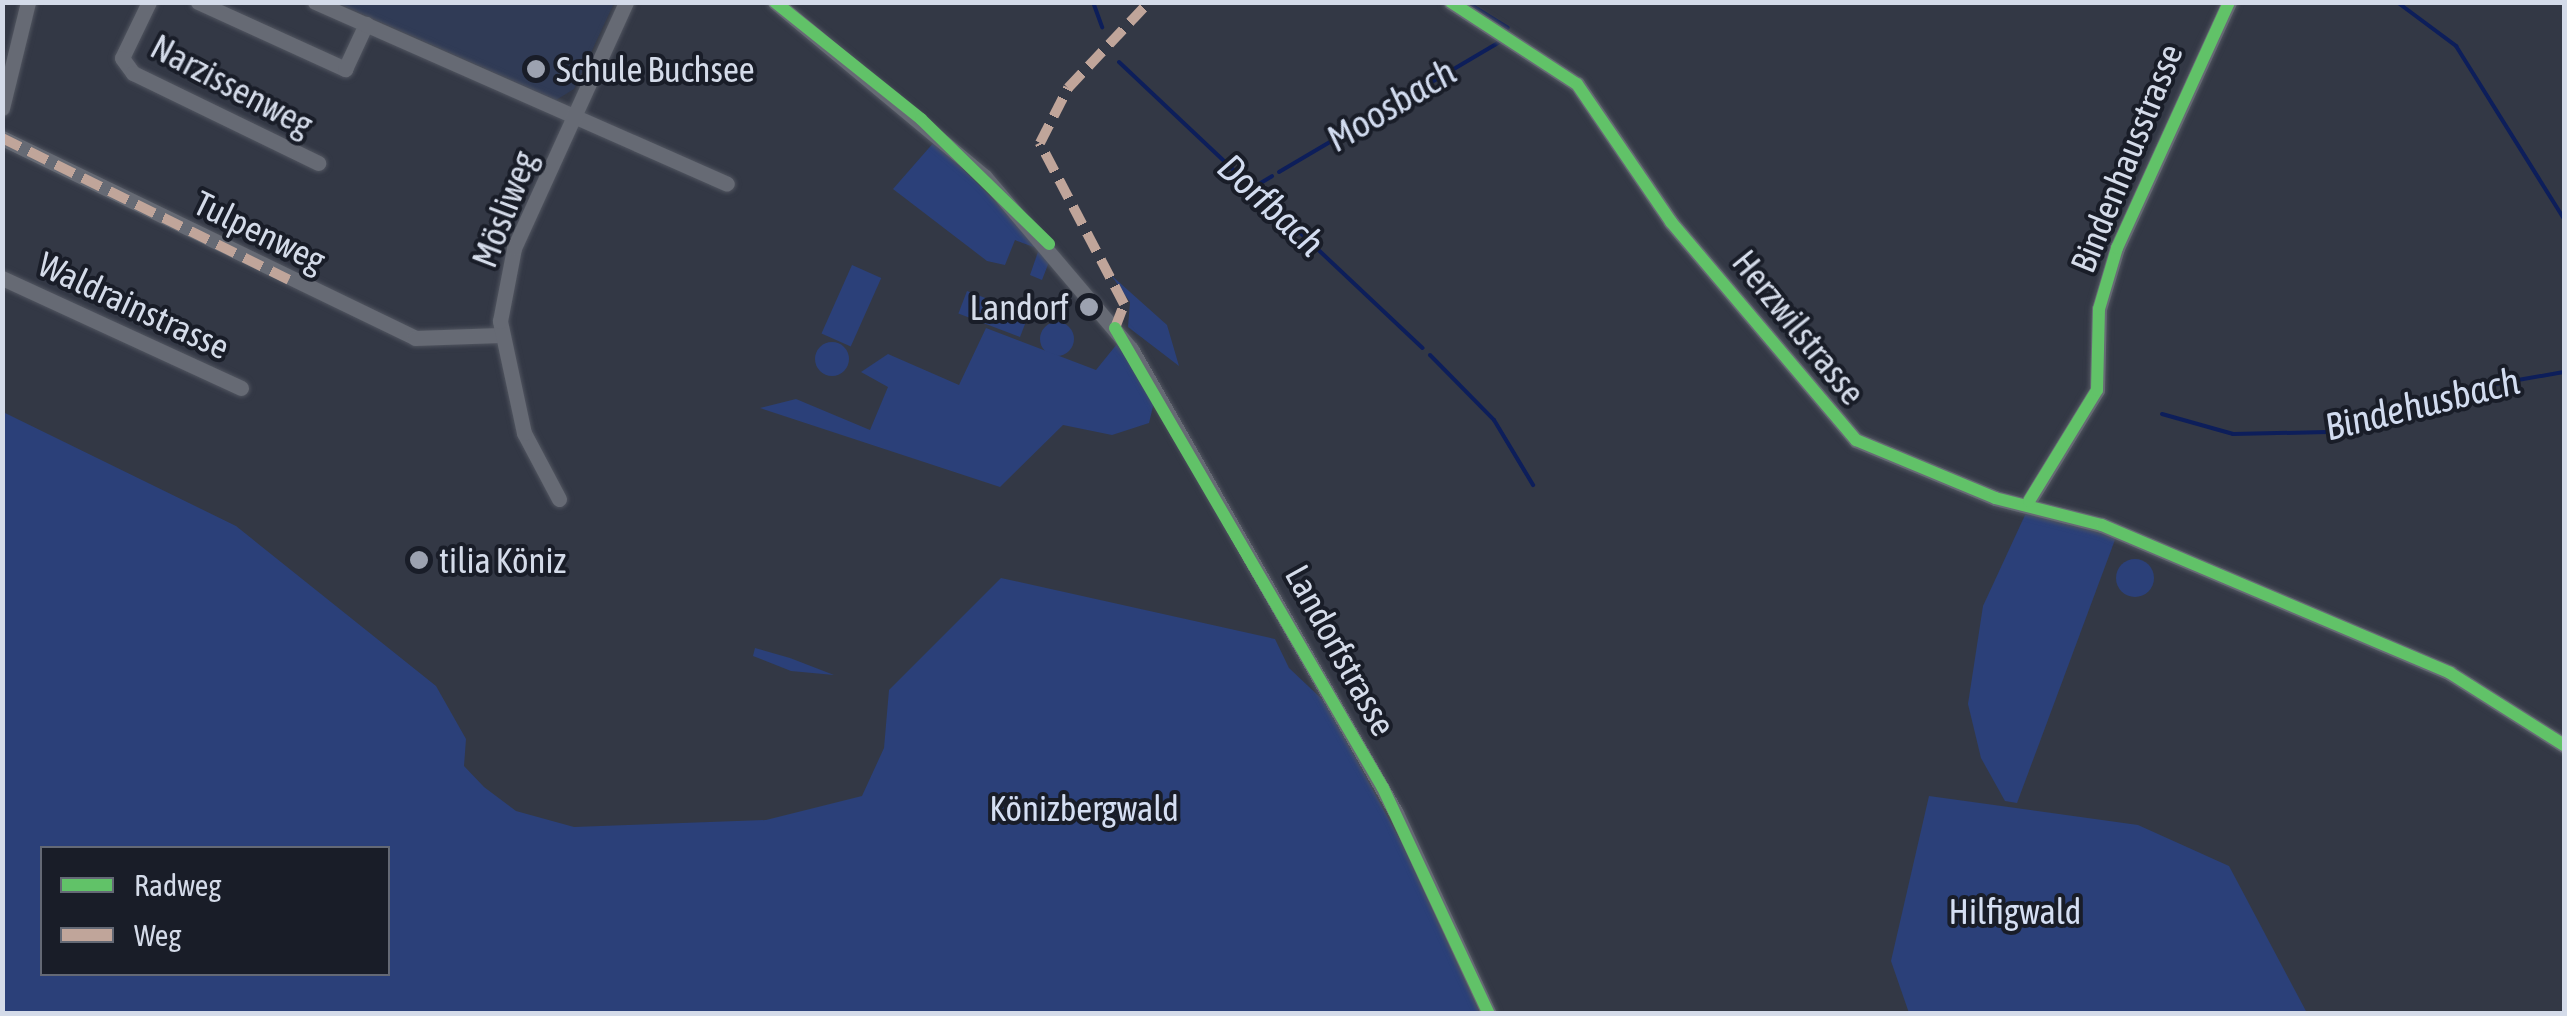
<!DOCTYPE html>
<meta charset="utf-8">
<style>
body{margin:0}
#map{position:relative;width:2567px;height:1016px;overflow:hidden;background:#333845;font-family:"Asap Condensed",sans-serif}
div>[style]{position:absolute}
.built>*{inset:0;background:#303b56}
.green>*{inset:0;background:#2b4079;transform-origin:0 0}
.round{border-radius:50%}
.stream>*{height:4px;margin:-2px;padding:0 2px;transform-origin:2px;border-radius:2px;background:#0d1e5a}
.roads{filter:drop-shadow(0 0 2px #515560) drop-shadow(0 0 2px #515560)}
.minor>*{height:15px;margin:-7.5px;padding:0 7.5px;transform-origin:7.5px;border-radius:7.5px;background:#666a74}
.quiet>*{height:10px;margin-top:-5px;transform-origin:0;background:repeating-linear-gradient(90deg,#c0a59a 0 20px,transparent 0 30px)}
.cycleway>*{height:12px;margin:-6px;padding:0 6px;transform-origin:6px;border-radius:6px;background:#61c268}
.dots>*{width:28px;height:28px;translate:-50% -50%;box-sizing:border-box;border:5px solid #191d28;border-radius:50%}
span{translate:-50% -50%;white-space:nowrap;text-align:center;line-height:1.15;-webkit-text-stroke:8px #191d28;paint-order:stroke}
.poi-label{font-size:35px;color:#d4dbe9}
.left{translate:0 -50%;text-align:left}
.right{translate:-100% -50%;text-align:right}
.street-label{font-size:35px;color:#d4dbe9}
.park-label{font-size:35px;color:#d5dff3}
.water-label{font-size:38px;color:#d2dcf0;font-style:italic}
.frame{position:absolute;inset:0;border:5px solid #d4dbe9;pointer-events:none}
.legend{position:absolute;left:40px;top:846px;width:350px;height:130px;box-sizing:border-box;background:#191d28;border:2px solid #646975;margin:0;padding:12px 18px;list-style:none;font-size:30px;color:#d4dbe9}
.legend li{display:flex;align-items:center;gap:20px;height:50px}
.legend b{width:50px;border:2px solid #646975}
</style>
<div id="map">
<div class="built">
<i style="clip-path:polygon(338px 3px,614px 3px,574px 89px,556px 100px)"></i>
</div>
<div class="green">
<i style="clip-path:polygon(935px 141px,1051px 257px,1042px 280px,1030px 275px,1039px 249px,1015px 240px,1005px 265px,987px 261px,893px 189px)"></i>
<i style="left:852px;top:265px;width:32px;height:75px;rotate:24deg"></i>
<i style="clip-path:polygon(1111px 275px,1167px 325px,1179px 366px,1128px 327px,1130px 302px)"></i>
<i style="left:967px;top:291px;width:66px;height:24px;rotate:21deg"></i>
<i class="round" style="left:1040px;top:322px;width:34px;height:34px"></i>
<i style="clip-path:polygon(986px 328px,1096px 370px,1117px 344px,1155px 398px,1149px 423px,1112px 435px,1063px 425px,1000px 487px,760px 408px,796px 399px,870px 430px,888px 387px,861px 372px,888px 354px,959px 385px)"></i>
<i class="round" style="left:815px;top:342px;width:34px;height:34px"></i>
<i style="clip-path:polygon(evenodd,3px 412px,236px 526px,436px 686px,466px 739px,464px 766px,484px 787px,516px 811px,574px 827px,766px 820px,862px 796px,884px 748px,889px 690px,1001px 578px,1275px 639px,1289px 668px,1325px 702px,1424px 884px,1480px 1013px,3px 1014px,3px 412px,42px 848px,388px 848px,388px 974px,42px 974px,42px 848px)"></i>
<i style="clip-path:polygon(2026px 513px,2116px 537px,2017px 803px,2005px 801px,1981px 758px,1968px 704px,1983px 606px)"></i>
<i class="round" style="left:2116px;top:559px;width:38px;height:38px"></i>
<i style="clip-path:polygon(755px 648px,790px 658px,834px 675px,791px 671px,753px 656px)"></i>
<i style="clip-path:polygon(1929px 796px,2138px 825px,2229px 866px,2307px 1013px,1909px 1013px,1891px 961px)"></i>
</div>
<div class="stream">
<i style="left:1093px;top:2px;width:27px;rotate:70deg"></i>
<i style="left:1466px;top:2px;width:49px;rotate:31.8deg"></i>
<i style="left:2397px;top:2px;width:74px;rotate:36.7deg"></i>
<i style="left:2456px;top:46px;width:204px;rotate:58deg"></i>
<i style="left:1119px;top:62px;width:417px;rotate:43.3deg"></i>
<i style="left:1279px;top:172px;width:258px;rotate:-30.5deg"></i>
<i style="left:1254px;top:187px;width:21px;rotate:-31deg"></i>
<i style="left:1430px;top:355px;width:91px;rotate:45.4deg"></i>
<i style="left:1494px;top:420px;width:76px;rotate:59deg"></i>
<i style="left:2162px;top:414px;width:74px;rotate:15.7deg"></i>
<i style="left:2233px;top:434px;width:94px;rotate:-1.2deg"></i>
<i style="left:2327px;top:432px;width:158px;rotate:-16.6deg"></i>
<i style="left:2478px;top:387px;width:87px;rotate:-9.9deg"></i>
</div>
<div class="roads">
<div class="minor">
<i style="left:149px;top:2px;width:62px;rotate:115.7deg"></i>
<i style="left:122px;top:58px;width:19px;rotate:54deg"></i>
<i style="left:133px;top:73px;width:206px;rotate:25.9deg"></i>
<i style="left:198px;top:2px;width:162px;rotate:24.5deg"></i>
<i style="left:345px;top:69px;width:50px;rotate:-65deg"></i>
<i style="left:315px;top:2px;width:450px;rotate:23.8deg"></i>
<i style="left:775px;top:2px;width:273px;rotate:39.8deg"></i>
<i style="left:985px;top:177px;width:226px;rotate:49.7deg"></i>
<i style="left:1131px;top:349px;width:534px;rotate:60.27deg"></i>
<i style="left:1396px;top:813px;width:221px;rotate:65.2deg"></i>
<i style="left:1451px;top:2px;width:150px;rotate:33.1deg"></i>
<i style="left:1577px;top:84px;width:167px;rotate:55.7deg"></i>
<i style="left:1671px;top:222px;width:286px;rotate:49.7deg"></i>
<i style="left:1856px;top:440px;width:151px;rotate:22.6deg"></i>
<i style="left:1995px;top:498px;width:110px;rotate:14.2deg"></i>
<i style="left:2102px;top:525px;width:378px;rotate:23deg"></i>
<i style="left:2450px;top:673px;width:135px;rotate:32.3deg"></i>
<i style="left:2px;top:108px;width:109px;rotate:-76.2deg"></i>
<i style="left:2px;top:138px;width:459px;rotate:25.8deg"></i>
<i style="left:415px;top:338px;width:85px;rotate:-2deg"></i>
<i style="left:2px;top:278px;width:263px;rotate:24.7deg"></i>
<i style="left:559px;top:499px;width:75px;rotate:-117.9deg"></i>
<i style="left:524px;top:433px;width:115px;rotate:-102.1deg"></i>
<i style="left:500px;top:321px;width:74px;rotate:-79.1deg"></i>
<i style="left:514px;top:248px;width:270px;rotate:-65.5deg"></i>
<i style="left:2029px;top:501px;width:130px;rotate:-58.5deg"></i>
<i style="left:2097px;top:390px;width:81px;rotate:-88.6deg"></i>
<i style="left:2099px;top:309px;width:64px;rotate:-73.6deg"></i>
<i style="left:2117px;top:248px;width:270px;rotate:-65.5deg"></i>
</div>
</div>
<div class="quiet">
<i style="left:2px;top:138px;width:320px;rotate:26.3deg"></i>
<i style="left:1115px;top:328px;width:26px;rotate:-69deg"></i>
<i style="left:1124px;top:304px;width:182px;rotate:-117.6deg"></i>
<i style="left:1040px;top:143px;width:62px;rotate:-63deg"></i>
<i style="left:1068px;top:88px;width:118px;rotate:-46.7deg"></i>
</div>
<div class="cycleway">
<i style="left:775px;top:2px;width:187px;rotate:38.7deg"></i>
<i style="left:921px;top:119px;width:179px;rotate:44.3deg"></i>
<i style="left:1451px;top:2px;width:150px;rotate:33.1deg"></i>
<i style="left:1577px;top:84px;width:167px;rotate:55.7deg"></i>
<i style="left:1671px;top:222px;width:286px;rotate:49.7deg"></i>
<i style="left:1856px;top:440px;width:151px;rotate:22.6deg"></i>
<i style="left:1995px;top:498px;width:110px;rotate:14.2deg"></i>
<i style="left:2102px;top:525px;width:378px;rotate:23deg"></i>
<i style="left:2450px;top:673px;width:135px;rotate:32.3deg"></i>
<i style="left:1115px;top:328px;width:532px;rotate:59.77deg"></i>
<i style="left:1383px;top:788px;width:250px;rotate:64.9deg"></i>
<i style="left:2029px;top:501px;width:130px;rotate:-58.5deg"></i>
<i style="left:2097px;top:390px;width:81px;rotate:-88.6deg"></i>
<i style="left:2099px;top:309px;width:64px;rotate:-73.6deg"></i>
<i style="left:2117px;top:248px;width:270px;rotate:-65.5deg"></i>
</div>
<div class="dots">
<i style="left:536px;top:69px;background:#9ca2b0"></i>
<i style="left:1089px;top:307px;background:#9ca2b0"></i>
<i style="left:419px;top:560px;background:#9ca2b0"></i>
</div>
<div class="poi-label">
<span class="left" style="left:556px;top:69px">Schule Buchsee</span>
<span class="right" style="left:1069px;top:307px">Landorf</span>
<span class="left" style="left:439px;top:560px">tilia Köniz</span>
</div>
<div class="street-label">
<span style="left:232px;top:85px;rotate:28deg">Narzissenweg</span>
<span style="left:2126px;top:158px;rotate:-68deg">Bindenhausstrasse</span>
<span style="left:504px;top:209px;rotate:-69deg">Mösliweg</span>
<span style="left:260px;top:231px;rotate:26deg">Tulpenweg</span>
<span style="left:134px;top:305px;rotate:25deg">Waldrainstrasse</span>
<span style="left:1799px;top:327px;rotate:51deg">Herzwilstrasse</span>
<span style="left:1341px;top:650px;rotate:61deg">Landorfstrasse</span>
</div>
<div class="park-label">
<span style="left:1084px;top:808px">Könizbergwald</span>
<span style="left:2015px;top:911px">Hilfigwald</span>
</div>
<div class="water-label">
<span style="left:1391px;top:105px;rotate:-31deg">Moosbach</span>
<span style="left:1271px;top:205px;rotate:43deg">Dorfbach</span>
<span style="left:2422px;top:404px;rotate:-14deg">Bindehusbach</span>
</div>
<div class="frame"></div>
<ul class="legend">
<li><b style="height:12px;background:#61c268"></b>Radweg</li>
<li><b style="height:12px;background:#c0a59a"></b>Weg</li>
</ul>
</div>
